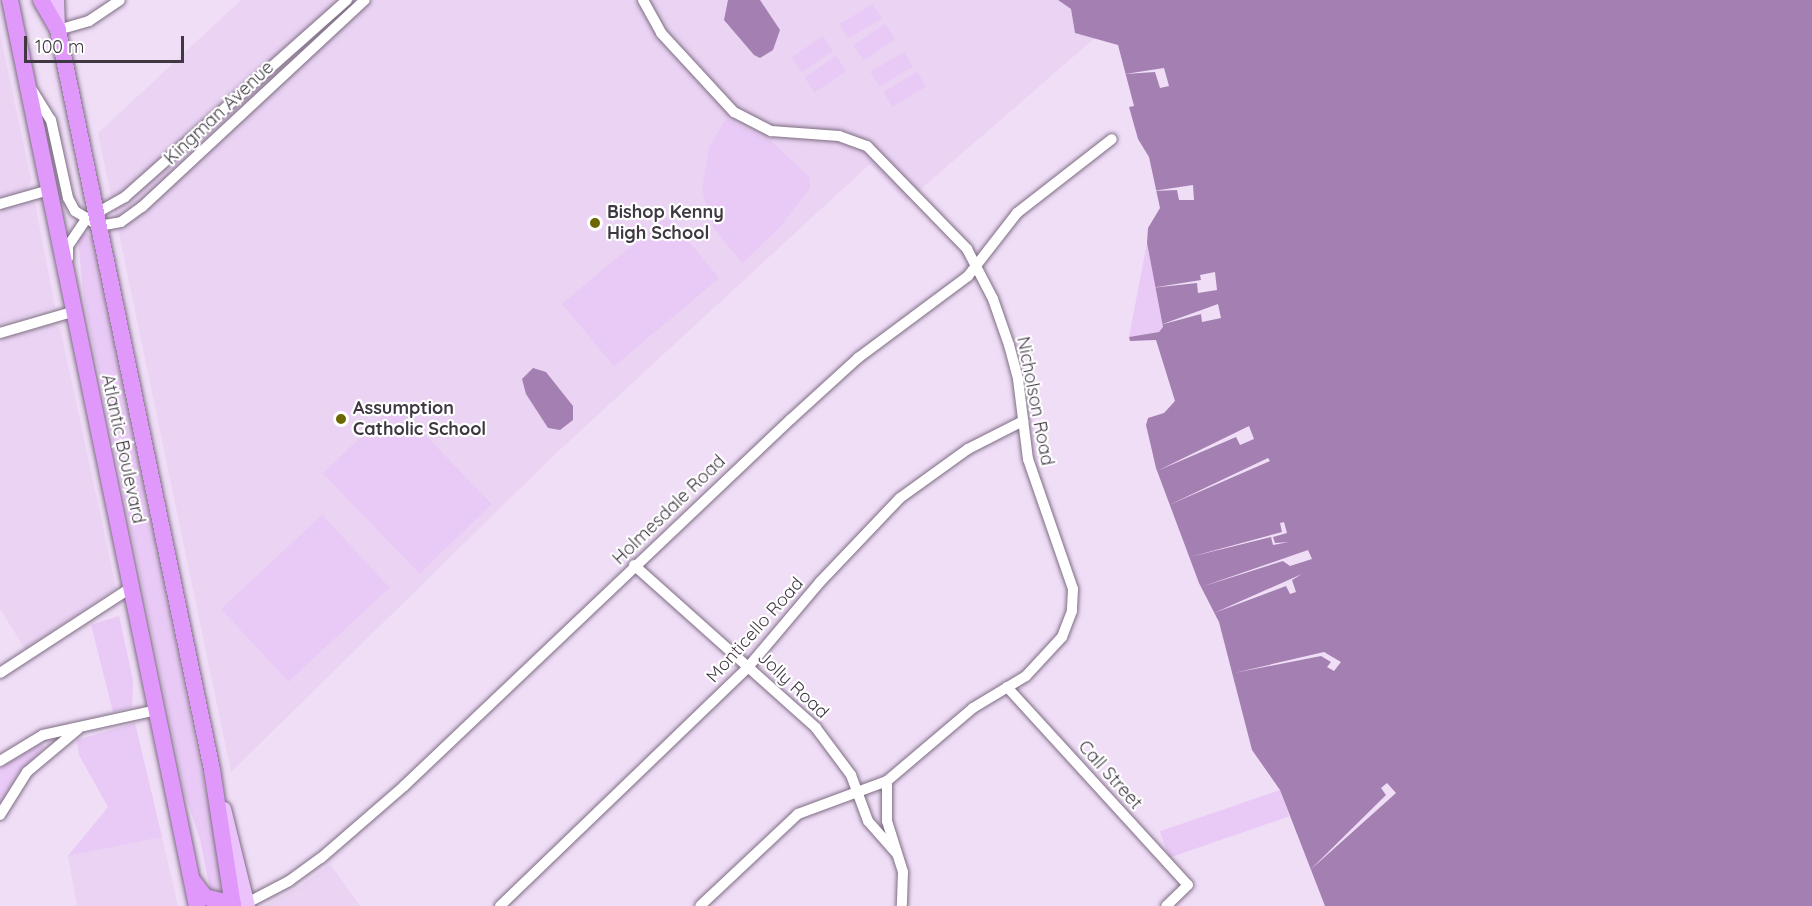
<!DOCTYPE html>
<style>
body{margin:0}
#map{position:relative;width:1812px;height:906px;overflow:hidden;background:#f0def7;font-family:Quicksand,sans-serif}
div>[style]{position:absolute}
.built>*{inset:0;background:#ead3f3}
.green>*{inset:0;background:#e9c9f5;transform-origin:0 0}
.water>*{inset:0;background:#a380b1}
.pier>*{inset:0;background:#f0def7}
.roads{filter:drop-shadow(0 0 2px #7d6d83) drop-shadow(0 0 2px #7d6d83)}
.minor>*{height:10px;margin:-5px;padding:0 5px;transform-origin:5px;border-radius:5px;background:#fff}
.major>*{height:14px;margin:-7px;padding:0 7px;transform-origin:7px;border-radius:7px;background:#ecc2fd}
.highway>*{height:16px;margin:-8px;padding:0 8px;transform-origin:8px;border-radius:8px;background:#e099fb}
.dots>*{width:16px;height:16px;translate:-50% -50%;box-sizing:border-box;border:3px solid #fff;border-radius:50%}
span{translate:-50% -50%;white-space:nowrap;text-align:center;line-height:1.15;-webkit-text-stroke:4.5px #fff;paint-order:stroke}
.street-label{font-size:18px;color:#3f3842}
.poi-label{font-size:18px;color:#3f3842;font-weight:700}
.left{translate:0 -50%;text-align:left}
.scale{position:absolute;left:24px;top:36px;width:160px;height:27px;box-sizing:border-box;border:3px solid #3f3842;border-top:0;padding-left:8px;font-size:18px;line-height:21px;white-space:nowrap;color:#3f3842;-webkit-text-stroke:4px #fff;paint-order:stroke}
</style>
<div id="map">
<div class="built">
<i style="clip-path:polygon(241px 0,1058px 0,1071px 9px,1075px 33px,1095px 38px,906px 202px,870px 164px,551px 458px,231px 772px,98px 133px)"></i>
<i style="clip-path:polygon(0 34px,31px 179px,27px 190px,0 197px)"></i>
<i style="clip-path:polygon(29px 202px,35px 203px,55px 307px,0 325px,0 210px)"></i>
<i style="clip-path:polygon(50px 325px,60px 327px,116px 588px,25px 649px,0 609px,0 339px)"></i>
<i style="clip-path:polygon(162px 837px,178px 906px,77px 906px,68px 856px)"></i>
<i style="clip-path:polygon(330px 864px,360px 906px,264px 906px,299px 887px)"></i>
</div>
<div class="green">
<i style="left:873px;top:4px;width:17px;height:39px;rotate:59deg"></i>
<i style="left:885px;top:24px;width:18px;height:38px;rotate:56deg"></i>
<i style="left:823px;top:36px;width:18px;height:38px;rotate:56deg"></i>
<i style="left:904px;top:52px;width:17px;height:39px;rotate:59deg"></i>
<i style="left:836px;top:56px;width:18px;height:38px;rotate:56deg"></i>
<i style="left:917px;top:72px;width:17px;height:39px;rotate:59deg"></i>
<i style="clip-path:polygon(726px 119px,770px 140px,810px 178px,810px 188px,779px 228px,742px 263px,714px 228px,702px 190px,709px 147px)"></i>
<i style="left:667px;top:216px;width:81px;height:137px;rotate:50deg"></i>
<i style="clip-path:polygon(86px 233px,92px 238px,157px 550px,219px 858px,221px 893px,211px 894px,200px 839px,185px 795px,84px 301px,78px 239px)"></i>
<i style="clip-path:polygon(1147px 243px,1163px 327px,1159px 332px,1129px 337px)"></i>
<i style="left:395px;top:404px;width:139px;height:100px;rotate:46deg"></i>
<i style="left:322px;top:515px;width:99px;height:138px;rotate:47deg"></i>
<i style="clip-path:polygon(119px 616px,133px 680px,132px 707px,113px 712px,91px 625px)"></i>
<i style="clip-path:polygon(135px 723px,162px 837px,68px 856px,108px 807px,79px 755px,77px 740px)"></i>
<i style="clip-path:polygon(42px 743px,44px 748px,18px 774px,0 806px,0 768px)"></i>
<i style="left:1280px;top:790px;width:28px;height:127px;rotate:71deg"></i>
</div>
<div class="water">
<i style="clip-path:polygon(728px 0,760px 0,780px 30px,773px 50px,760px 58px,754px 55px,724px 20px)"></i>
<i style="clip-path:polygon(1058px 0,1812px 0,1812px 906px,1325px 906px,1280px 790px,1252px 750px,1219px 622px,1199px 583px,1156px 468px,1146px 425px,1148px 418px,1164px 413px,1175px 401px,1156px 340px,1130px 341px,1129px 337px,1159px 332px,1163px 327px,1147px 243px,1148px 228px,1160px 208px,1149px 157px,1138px 139px,1129px 107px,1134px 106px,1118px 45px,1075px 33px,1071px 9px)"></i>
<i style="clip-path:polygon(533px 368px,546px 372px,573px 406px,573px 420px,560px 430px,548px 428px,526px 394px,522px 379px)"></i>
</div>
<div class="pier">
<i style="clip-path:polygon(1164px 68px,1169px 86px,1160px 88px,1155px 72px,1125px 74px)"></i>
<i style="clip-path:polygon(1193px 185px,1194px 200px,1179px 200px,1177px 190px,1153px 191px)"></i>
<i style="clip-path:polygon(1215px 272px,1217px 290px,1198px 293px,1197px 283px,1151px 288px,1201px 280px,1200px 275px)"></i>
<i style="clip-path:polygon(1218px 304px,1221px 318px,1202px 322px,1201px 314px,1160px 325px)"></i>
<i style="clip-path:polygon(1249px 426px,1254px 439px,1240px 445px,1236px 437px,1157px 471px)"></i>
<i style="clip-path:polygon(1268px 458px,1270px 461px,1169px 505px)"></i>
<i style="clip-path:polygon(1284px 522px,1287px 533px,1273px 537px,1275px 543px,1289px 542px,1273px 545px,1271px 537px,1190px 557px,1282px 532px,1280px 523px)"></i>
<i style="clip-path:polygon(1308px 550px,1312px 559px,1290px 566px,1283px 561px,1201px 587px)"></i>
<i style="clip-path:polygon(1302px 574px,1292px 580px,1296px 592px,1290px 594px,1286px 586px,1214px 613px)"></i>
<i style="clip-path:polygon(1324px 652px,1341px 662px,1334px 671px,1327px 667px,1331px 662px,1321px 656px,1234px 673px)"></i>
<i style="clip-path:polygon(1387px 783px,1396px 793px,1309px 871px,1386px 795px,1381px 788px)"></i>
</div>
<div class="roads">
<div class="minor">
<i style="left:643px;top:0;width:38px;rotate:61deg"></i>
<i style="left:661px;top:33px;width:108px;rotate:47.3deg"></i>
<i style="left:734px;top:112px;width:42px;rotate:27.2deg"></i>
<i style="left:771px;top:131px;width:68px;rotate:4.2deg"></i>
<i style="left:839px;top:136px;width:30px;rotate:20deg"></i>
<i style="left:867px;top:146px;width:144px;rotate:45.8deg"></i>
<i style="left:967px;top:249px;width:56px;rotate:62.5deg"></i>
<i style="left:993px;top:299px;width:49px;rotate:70.8deg"></i>
<i style="left:1009px;top:345px;width:35px;rotate:75deg"></i>
<i style="left:1018px;top:379px;width:81px;rotate:82.9deg"></i>
<i style="left:1028px;top:459px;width:138px;rotate:70.9deg"></i>
<i style="left:1073px;top:589px;width:22px;rotate:93deg"></i>
<i style="left:1072px;top:611px;width:28px;rotate:111deg"></i>
<i style="left:1062px;top:637px;width:53px;rotate:132.7deg"></i>
<i style="left:1026px;top:676px;width:62px;rotate:148.9deg"></i>
<i style="left:973px;top:708px;width:113px;rotate:139.7deg"></i>
<i style="left:887px;top:781px;width:95px;rotate:159.7deg"></i>
<i style="left:798px;top:814px;width:134px;rotate:136.8deg"></i>
<i style="left:58px;top:30px;width:32px;rotate:-16deg"></i>
<i style="left:89px;top:21px;width:37px;rotate:-34deg"></i>
<i style="left:32px;top:90px;width:36px;rotate:58deg"></i>
<i style="left:51px;top:120px;width:80px;rotate:77.7deg"></i>
<i style="left:68px;top:198px;width:15px;rotate:62deg"></i>
<i style="left:75px;top:211px;width:28px;rotate:32deg"></i>
<i style="left:99px;top:226px;width:22px;rotate:-10deg"></i>
<i style="left:121px;top:222px;width:26px;rotate:-36deg"></i>
<i style="left:142px;top:207px;width:304px;rotate:-42.9deg"></i>
<i style="left:0;top:204px;width:51px;rotate:-15.9deg"></i>
<i style="left:68px;top:258px;width:12px;rotate:-90deg"></i>
<i style="left:68px;top:246px;width:32px;rotate:-56deg"></i>
<i style="left:86px;top:219px;width:45px;rotate:-29.4deg"></i>
<i style="left:125px;top:197px;width:297px;rotate:-41.6deg"></i>
<i style="left:0;top:333px;width:78px;rotate:-16.3deg"></i>
<i style="left:634px;top:565px;width:244px;rotate:41.8deg"></i>
<i style="left:816px;top:728px;width:59px;rotate:53.3deg"></i>
<i style="left:851px;top:775px;width:49px;rotate:69.7deg"></i>
<i style="left:868px;top:821px;width:44px;rotate:48.7deg"></i>
<i style="left:0;top:673px;width:158px;rotate:-33.1deg"></i>
<i style="left:1007px;top:687px;width:268px;rotate:47.6deg"></i>
<i style="left:1188px;top:885px;width:30px;rotate:136deg"></i>
<i style="left:0;top:761px;width:50px;rotate:-31.2deg"></i>
<i style="left:43px;top:735px;width:117px;rotate:-12.4deg"></i>
<i style="left:887px;top:781px;width:40px;rotate:90deg"></i>
<i style="left:887px;top:821px;width:53px;rotate:72.6deg"></i>
<i style="left:903px;top:872px;width:34px;rotate:92deg"></i>
<i style="left:0;top:815px;width:51px;rotate:-57.9deg"></i>
<i style="left:27px;top:772px;width:67px;rotate:-40.1deg"></i>
<i style="left:247px;top:903px;width:47px;rotate:-27.6deg"></i>
<i style="left:289px;top:881px;width:39px;rotate:-36deg"></i>
<i style="left:321px;top:858px;width:110px;rotate:-40.9deg"></i>
<i style="left:404px;top:786px;width:533px;rotate:-43.48deg"></i>
<i style="left:791px;top:419px;width:91px;rotate:-42.3deg"></i>
<i style="left:858px;top:358px;width:137px;rotate:-36.7deg"></i>
<i style="left:968px;top:276px;width:80px;rotate:-52.1deg"></i>
<i style="left:1017px;top:213px;width:120px;rotate:-37.9deg"></i>
<i style="left:500px;top:906px;width:346px;rotate:-43.9deg"></i>
<i style="left:749px;top:666px;width:110px;rotate:-49.8deg"></i>
<i style="left:820px;top:582px;width:116px;rotate:-46.4deg"></i>
<i style="left:900px;top:498px;width:84px;rotate:-35.8deg"></i>
<i style="left:968px;top:449px;width:62px;rotate:-27deg"></i>
</div>
<div class="major">
<i style="left:57px;top:0;width:30px;rotate:88deg"></i>
<i style="left:224px;top:809px;width:100px;rotate:76.1deg"></i>
</div>
<div class="highway">
<i style="left:10px;top:0;width:925px;rotate:78.34deg"></i>
<i style="left:41px;top:0;width:34px;rotate:60deg"></i>
<i style="left:58px;top:30px;width:756px;rotate:78.24deg"></i>
<i style="left:212px;top:770px;width:138px;rotate:81.2deg"></i>
<i style="left:193px;top:881px;width:20px;rotate:53deg"></i>
<i style="left:205px;top:897px;width:29px;rotate:14deg"></i>
</div>
</div>
<div class="dots">
<i style="left:595px;top:223px;background:#6c6700"></i>
<i style="left:341px;top:419px;background:#6c6700"></i>
</div>
<div class="street-label">
<span style="left:219px;top:113px;rotate:-43deg">Kingman Avenue</span>
<span style="left:1035px;top:401px;rotate:79deg">Nicholson Road</span>
<span style="left:123px;top:449px;rotate:78deg">Atlantic Boulevard</span>
<span style="left:669px;top:510px;rotate:-44deg">Holmesdale Road</span>
<span style="left:755px;top:630px;rotate:-48deg">Monticello Road</span>
<span style="left:793px;top:685px;rotate:43deg">Jolly Road</span>
<span style="left:1110px;top:775px;rotate:48deg">Call Street</span>
</div>
<div class="poi-label">
<span class="left" style="left:607px;top:223px">Bishop Kenny<br>High School</span>
<span class="left" style="left:353px;top:419px">Assumption<br>Catholic School</span>
</div>
<div class="scale">100 m</div>
</div>
